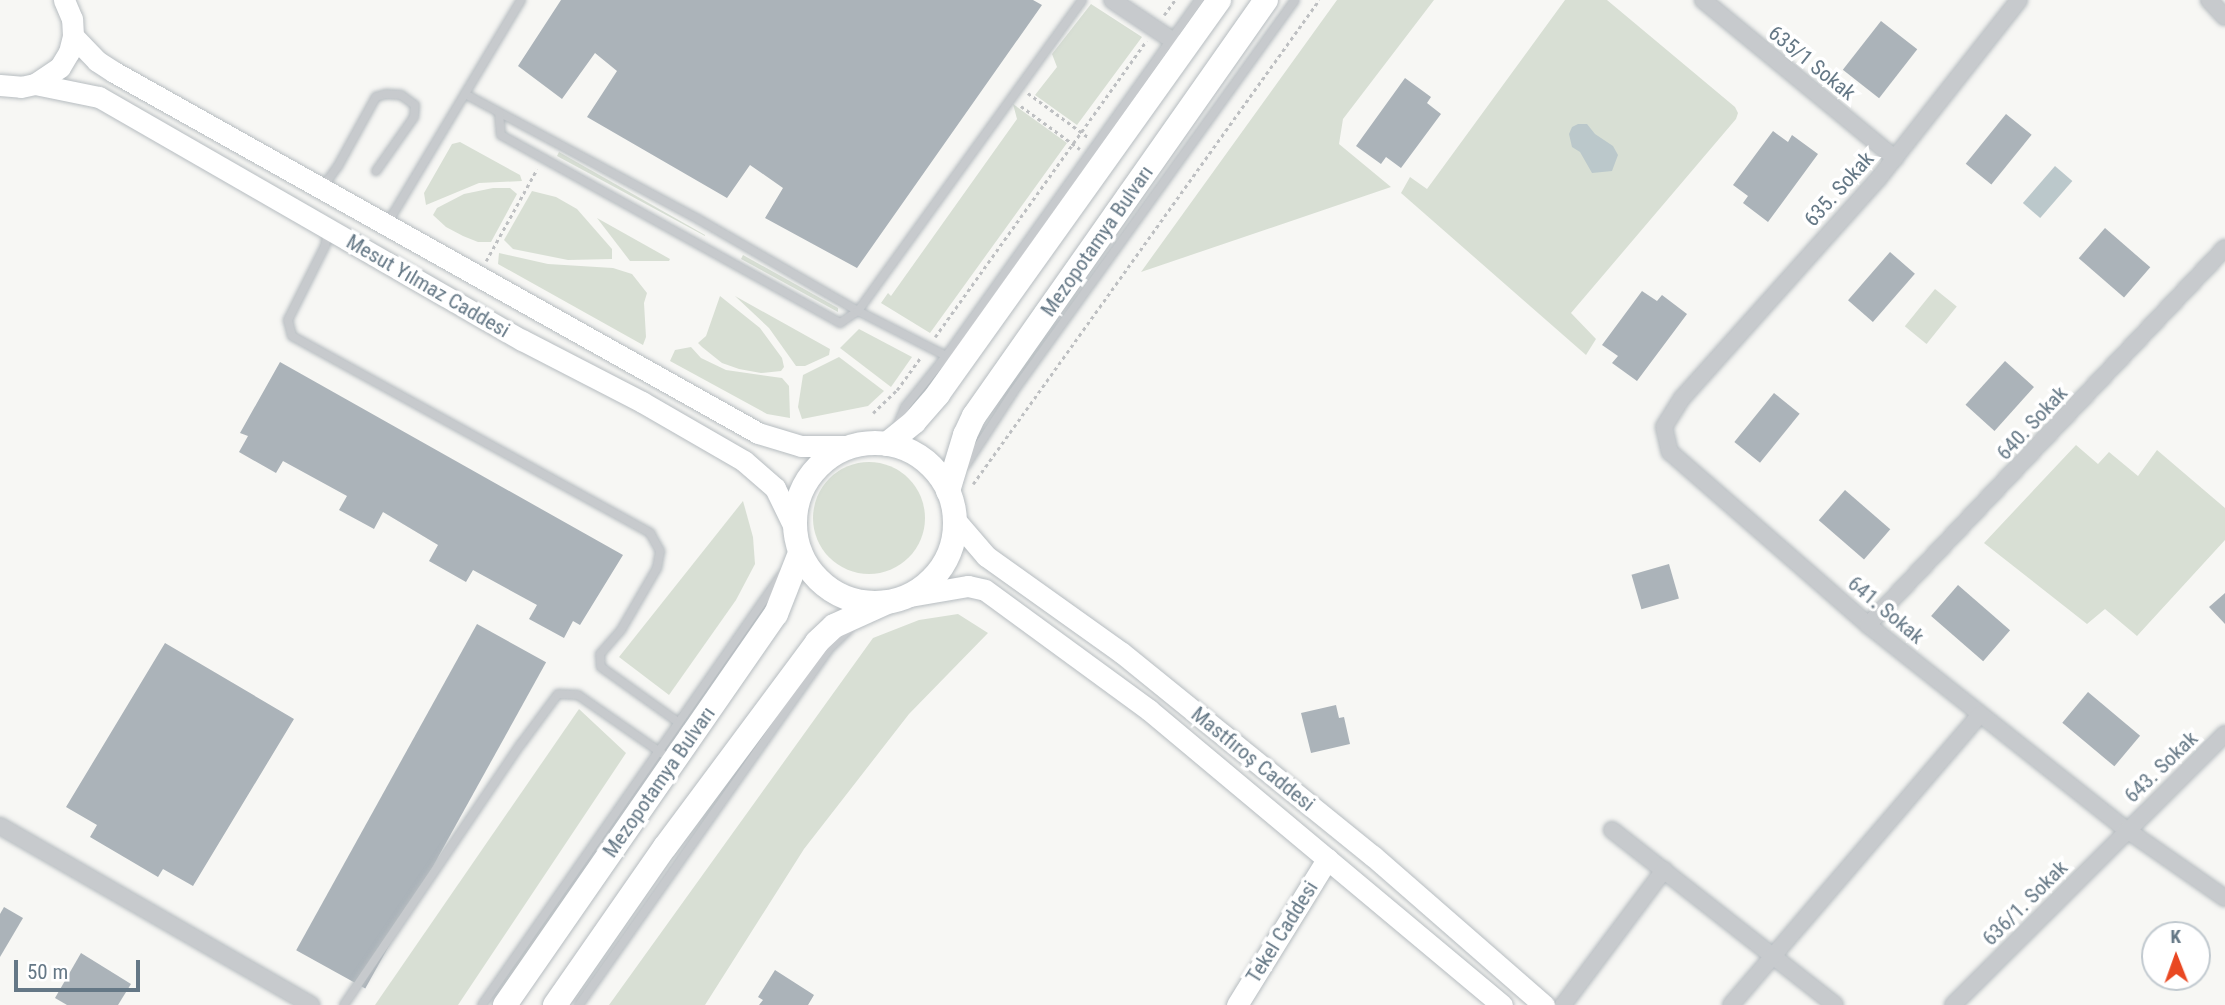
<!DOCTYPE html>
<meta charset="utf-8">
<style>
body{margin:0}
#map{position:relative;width:2225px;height:1005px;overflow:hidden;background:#f7f7f4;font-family:"Roboto Condensed",sans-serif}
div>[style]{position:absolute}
.green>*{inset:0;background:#d8dfd4;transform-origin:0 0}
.round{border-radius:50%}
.water>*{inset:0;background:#bbc8cb;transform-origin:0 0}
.building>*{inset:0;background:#abb3b9;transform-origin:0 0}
.path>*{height:2.5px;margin-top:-1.25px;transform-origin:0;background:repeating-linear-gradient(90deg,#bec0c2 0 3.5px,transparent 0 7px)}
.roads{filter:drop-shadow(0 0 2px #b6bcc0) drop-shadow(0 0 2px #b6bcc0)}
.lane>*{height:8px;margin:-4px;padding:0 4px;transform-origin:4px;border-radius:4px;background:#c7cacd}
.street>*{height:16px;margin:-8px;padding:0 8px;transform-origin:8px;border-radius:8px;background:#c7cacd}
.secondary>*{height:21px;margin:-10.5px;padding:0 10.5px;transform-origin:10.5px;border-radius:10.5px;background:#fff}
.primary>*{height:24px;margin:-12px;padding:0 12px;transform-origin:12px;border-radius:12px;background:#fff}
.primary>.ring{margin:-12px;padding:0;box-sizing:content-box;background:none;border:24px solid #fff;border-radius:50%}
span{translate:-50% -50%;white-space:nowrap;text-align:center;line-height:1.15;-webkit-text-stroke:7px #fff;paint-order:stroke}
.street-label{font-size:21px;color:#657886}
.north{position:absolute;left:2141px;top:921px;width:70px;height:70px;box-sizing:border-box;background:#fff;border:2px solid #c1c9cf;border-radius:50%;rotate:359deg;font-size:19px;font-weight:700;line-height:28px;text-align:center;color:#657886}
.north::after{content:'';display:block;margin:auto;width:24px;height:32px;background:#e94822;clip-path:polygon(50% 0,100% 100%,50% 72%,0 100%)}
.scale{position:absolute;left:14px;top:960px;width:126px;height:32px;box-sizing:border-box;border:4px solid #657886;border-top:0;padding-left:9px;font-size:21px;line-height:24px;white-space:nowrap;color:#657886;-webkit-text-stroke:5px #fff;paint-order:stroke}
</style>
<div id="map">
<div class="green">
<i style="clip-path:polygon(1337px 0,1434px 0,1343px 119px,1339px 144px,1391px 187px,1141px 272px)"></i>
<i style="clip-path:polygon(1565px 0,1607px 0,1735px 107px,1738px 113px,1736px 119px,1571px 313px,1596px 339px,1586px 355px,1401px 193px,1410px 177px,1427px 189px)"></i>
<i style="clip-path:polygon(1091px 4px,1142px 37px,1077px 125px,1035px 95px,1057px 67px,1052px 54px)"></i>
<i style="clip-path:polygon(1013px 104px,1067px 143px,930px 333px,881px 303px,888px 293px,891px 296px,1017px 119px)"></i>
<i style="clip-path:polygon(460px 142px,520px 175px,522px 181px,479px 183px,426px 205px,424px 193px,452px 144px)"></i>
<i style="clip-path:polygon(559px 152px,705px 235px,705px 236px,557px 156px)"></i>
<i style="clip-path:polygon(493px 188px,510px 188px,517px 194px,491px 242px,478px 242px,463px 236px,446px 227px,433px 215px,437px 208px,464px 194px)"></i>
<i style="clip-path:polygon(532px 191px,556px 197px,577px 209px,612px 249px,612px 259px,568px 260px,513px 249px,504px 240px)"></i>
<i style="clip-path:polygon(597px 218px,670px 259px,669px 261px,630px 261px)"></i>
<i style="clip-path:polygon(499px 253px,548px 264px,613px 268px,632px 274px,647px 293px,644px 303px,646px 337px,643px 345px,498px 264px)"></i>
<i style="clip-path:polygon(743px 255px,838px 308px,838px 312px,741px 259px)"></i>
<i style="left:1935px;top:289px;width:28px;height:48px;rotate:39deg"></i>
<i style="clip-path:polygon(720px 296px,760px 328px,782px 358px,784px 367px,781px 371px,761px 373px,739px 369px,722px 363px,702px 347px,698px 343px,706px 336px)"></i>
<i style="clip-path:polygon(735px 296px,830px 349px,829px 355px,805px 366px,796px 366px,769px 328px)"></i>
<i style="clip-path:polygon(859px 329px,912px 357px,891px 387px,840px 348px)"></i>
<i style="clip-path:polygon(691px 347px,701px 358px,726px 370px,782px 378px,789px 386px,790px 418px,767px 414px,670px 361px,675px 350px)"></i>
<i style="clip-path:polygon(839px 357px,884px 391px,868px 406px,802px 419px,798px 407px,803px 375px)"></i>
<i style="clip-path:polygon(2076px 445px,2098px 464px,2109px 452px,2138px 476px,2157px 450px,2225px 508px,2225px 540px,2137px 636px,2105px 609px,2087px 624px,1984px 543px)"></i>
<i class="round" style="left:813px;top:462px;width:112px;height:112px"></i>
<i style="clip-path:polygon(743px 501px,753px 537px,755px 564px,736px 600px,669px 695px,619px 657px)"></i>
<i style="clip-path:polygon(958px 614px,988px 633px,909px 714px,804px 849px,705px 1005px,609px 1005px,873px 638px,919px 620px)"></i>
<i style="clip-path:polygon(579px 709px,626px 753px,458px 1005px,375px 1005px)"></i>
</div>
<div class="water">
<i style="clip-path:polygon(1578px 124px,1587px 124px,1595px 134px,1613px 146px,1618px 155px,1612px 171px,1592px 173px,1580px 152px,1572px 147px,1569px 134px,1572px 127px)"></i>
<i style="left:2055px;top:166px;width:23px;height:49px;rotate:41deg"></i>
</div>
<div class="building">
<i style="clip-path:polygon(561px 0,1033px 0,1042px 5px,857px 268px,765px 218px,783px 188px,750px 165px,727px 198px,587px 117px,617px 71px,595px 53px,562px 99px,518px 66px)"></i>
<i style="left:1881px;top:21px;width:46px;height:62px;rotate:38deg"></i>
<i style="clip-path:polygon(1405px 78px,1431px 97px,1427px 103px,1441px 114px,1401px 168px,1386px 157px,1381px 164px,1356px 146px)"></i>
<i style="left:2006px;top:114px;width:33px;height:64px;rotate:39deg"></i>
<i style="clip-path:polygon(1773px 131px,1788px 142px,1792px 135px,1818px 154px,1768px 222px,1743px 203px,1748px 196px,1733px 185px)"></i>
<i style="left:2105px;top:228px;width:60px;height:40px;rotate:41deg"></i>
<i style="left:1890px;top:252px;width:33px;height:64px;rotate:41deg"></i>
<i style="clip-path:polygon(1642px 291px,1657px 301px,1662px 295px,1687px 314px,1637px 381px,1612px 363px,1618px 356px,1602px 345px)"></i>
<i style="left:2005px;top:361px;width:39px;height:59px;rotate:42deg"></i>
<i style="clip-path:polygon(280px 362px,623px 555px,580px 625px,573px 621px,564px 638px,529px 619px,537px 605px,473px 570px,466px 582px,429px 561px,438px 545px,383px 512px,374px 529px,339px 510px,347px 496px,283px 461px,276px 473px,239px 452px,248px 436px,240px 433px)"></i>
<i style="left:1774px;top:393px;width:33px;height:63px;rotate:39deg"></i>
<i style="left:1845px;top:490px;width:60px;height:40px;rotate:41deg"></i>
<i style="left:1669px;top:564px;width:36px;height:39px;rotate:74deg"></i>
<i style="left:1958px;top:585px;width:69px;height:41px;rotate:41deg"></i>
<i style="clip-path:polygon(2225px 593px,2225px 624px,2209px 607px)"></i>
<i style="left:477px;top:624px;width:79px;height:373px;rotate:29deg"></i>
<i style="clip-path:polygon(165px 643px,294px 719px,193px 886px,163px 869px,158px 877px,90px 837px,97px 825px,66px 807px)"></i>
<i style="left:2088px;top:692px;width:68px;height:40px;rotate:40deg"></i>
<i style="clip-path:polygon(1336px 705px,1339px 718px,1344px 717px,1350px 744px,1311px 753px,1301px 713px)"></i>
<i style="clip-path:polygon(4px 907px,23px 918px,0 957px,0 914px)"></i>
<i style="clip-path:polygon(81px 953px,131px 984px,118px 1005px,67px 1005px,55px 998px)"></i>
<i style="clip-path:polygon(775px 970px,814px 995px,808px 1005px,759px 1005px,763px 1000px,758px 997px)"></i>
</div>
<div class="path">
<i style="left:1164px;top:15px;width:19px;rotate:-54deg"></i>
<i style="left:1028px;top:93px;width:74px;rotate:36.3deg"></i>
<i style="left:1021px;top:106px;width:73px;rotate:36.1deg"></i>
<i style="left:486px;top:261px;width:105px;rotate:-61deg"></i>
<i style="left:935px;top:337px;width:364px;rotate:-54.5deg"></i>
<i style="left:873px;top:413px;width:33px;rotate:-44deg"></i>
<i style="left:897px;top:390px;width:41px;rotate:-54deg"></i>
<i style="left:973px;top:484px;width:595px;rotate:-54.44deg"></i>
</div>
<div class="roads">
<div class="lane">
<i style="left:465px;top:94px;width:264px;rotate:28.2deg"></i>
<i style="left:698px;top:219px;width:185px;rotate:29.9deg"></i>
<i style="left:858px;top:311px;width:112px;rotate:27deg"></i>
<i style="left:499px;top:113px;width:22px;rotate:85deg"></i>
<i style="left:501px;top:135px;width:388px;rotate:29deg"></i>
<i style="left:840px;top:323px;width:22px;rotate:-34deg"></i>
<i style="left:858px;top:311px;width:383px;rotate:-54.2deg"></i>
<i style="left:322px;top:188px;width:27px;rotate:-54deg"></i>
<i style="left:338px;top:166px;width:79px;rotate:-61.2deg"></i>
<i style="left:376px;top:97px;width:10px;rotate:-17deg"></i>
<i style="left:386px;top:94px;width:15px;rotate:4deg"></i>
<i style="left:401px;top:95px;width:17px;rotate:36deg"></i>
<i style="left:415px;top:105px;width:12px;rotate:95deg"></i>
<i style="left:414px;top:117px;width:66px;rotate:125.1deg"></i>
<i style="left:387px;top:224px;width:261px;rotate:-59.1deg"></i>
<i style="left:328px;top:231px;width:15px;rotate:101deg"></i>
<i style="left:325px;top:246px;width:83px;rotate:116.6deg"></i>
<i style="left:288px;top:320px;width:16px;rotate:76deg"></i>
<i style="left:292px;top:336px;width:409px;rotate:28.8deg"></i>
<i style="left:650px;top:533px;width:21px;rotate:61deg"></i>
<i style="left:660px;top:551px;width:17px;rotate:100deg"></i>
<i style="left:657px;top:568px;width:72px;rotate:120.1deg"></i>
<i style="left:621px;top:630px;width:32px;rotate:131deg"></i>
<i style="left:600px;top:654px;width:13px;rotate:86deg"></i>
<i style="left:601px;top:667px;width:95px;rotate:35.5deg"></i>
<i style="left:897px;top:426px;width:21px;rotate:-67deg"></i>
<i style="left:905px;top:407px;width:65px;rotate:-51.2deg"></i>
<i style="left:946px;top:356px;width:437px;rotate:-54.6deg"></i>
<i style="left:966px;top:465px;width:88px;rotate:-57deg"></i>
<i style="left:1014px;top:391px;width:481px;rotate:-54.3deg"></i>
<i style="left:344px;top:1005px;width:315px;rotate:-55.9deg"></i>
<i style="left:521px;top:744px;width:62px;rotate:-53.5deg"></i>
<i style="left:558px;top:694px;width:20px;rotate:3deg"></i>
<i style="left:578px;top:695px;width:103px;rotate:34.8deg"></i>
<i style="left:482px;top:1005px;width:525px;rotate:-55.16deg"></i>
<i style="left:579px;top:1005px;width:435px;rotate:-54.9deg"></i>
<i style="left:829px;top:649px;width:28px;rotate:-44deg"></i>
</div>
<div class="street">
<i style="left:1112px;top:0;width:87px;rotate:33.7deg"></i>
<i style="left:1703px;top:0;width:249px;rotate:39.5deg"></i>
<i style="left:2019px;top:0;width:228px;rotate:128.2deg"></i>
<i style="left:1878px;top:179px;width:294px;rotate:131.8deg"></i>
<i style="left:1682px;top:398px;width:34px;rotate:122deg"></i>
<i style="left:1664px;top:427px;width:26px;rotate:77deg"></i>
<i style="left:1670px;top:452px;width:263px;rotate:41.1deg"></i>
<i style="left:1868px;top:625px;width:330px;rotate:38.4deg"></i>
<i style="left:2127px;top:830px;width:119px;rotate:34.8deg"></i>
<i style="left:2209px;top:0;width:23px;rotate:47deg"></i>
<i style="left:1868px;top:625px;width:519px;rotate:-46.56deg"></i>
<i style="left:0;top:826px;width:359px;rotate:29.9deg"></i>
<i style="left:1612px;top:830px;width:283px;rotate:38.1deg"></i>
<i style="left:1563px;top:1005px;width:169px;rotate:-53.2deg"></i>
<i style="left:1731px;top:1005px;width:383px;rotate:-49.4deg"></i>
<i style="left:1953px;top:1005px;width:384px;rotate:-44.9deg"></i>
</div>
<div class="secondary">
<i style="left:73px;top:36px;width:35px;rotate:46deg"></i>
<i style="left:97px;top:61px;width:20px;rotate:33deg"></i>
<i style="left:114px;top:72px;width:738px;rotate:29.27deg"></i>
<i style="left:758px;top:433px;width:45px;rotate:16.8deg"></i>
<i style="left:801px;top:446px;width:50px"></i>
<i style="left:35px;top:84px;width:65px;rotate:11.5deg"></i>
<i style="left:99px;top:97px;width:488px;rotate:29.9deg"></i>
<i style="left:522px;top:340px;width:135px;rotate:27.3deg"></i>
<i style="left:642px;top:402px;width:118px;rotate:30deg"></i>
<i style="left:744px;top:461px;width:41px;rotate:41.1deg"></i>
<i style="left:775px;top:488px;width:43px;rotate:64deg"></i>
<i style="left:0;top:85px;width:21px;rotate:5deg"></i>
<i style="left:21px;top:87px;width:14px;rotate:-12deg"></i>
<i style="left:35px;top:84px;width:30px;rotate:-34deg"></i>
<i style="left:60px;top:67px;width:17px;rotate:-59deg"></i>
<i style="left:69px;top:52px;width:16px;rotate:-76deg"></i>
<i style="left:73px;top:36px;width:17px;rotate:-93deg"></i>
<i style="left:72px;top:19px;width:21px;rotate:-113deg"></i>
<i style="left:956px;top:521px;width:46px;rotate:49.4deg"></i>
<i style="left:986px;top:556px;width:167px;rotate:35.5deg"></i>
<i style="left:1122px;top:653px;width:323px;rotate:39deg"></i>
<i style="left:1373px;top:856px;width:227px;rotate:41.1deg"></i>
<i style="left:910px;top:596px;width:59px;rotate:-9.8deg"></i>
<i style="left:968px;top:586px;width:17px;rotate:13deg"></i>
<i style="left:985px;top:590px;width:203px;rotate:36.2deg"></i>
<i style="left:1149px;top:710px;width:460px;rotate:39.9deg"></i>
<i style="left:1237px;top:1005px;width:172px;rotate:-58.3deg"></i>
</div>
<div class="primary">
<i class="ring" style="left:795px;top:443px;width:136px;height:136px"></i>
<i style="left:887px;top:444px;width:35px;rotate:-39deg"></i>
<i style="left:914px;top:422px;width:37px;rotate:-49deg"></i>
<i style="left:938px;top:394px;width:484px;rotate:-54.5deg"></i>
<i style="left:948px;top:491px;width:59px;rotate:-73.1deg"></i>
<i style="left:965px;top:435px;width:21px;rotate:-65deg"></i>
<i style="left:974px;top:416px;width:508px;rotate:-54.93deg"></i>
<i style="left:505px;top:1005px;width:476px;rotate:-55.3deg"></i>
<i style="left:776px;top:614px;width:66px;rotate:-68.5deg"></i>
<i style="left:555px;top:1005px;width:193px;rotate:-55.2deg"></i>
<i style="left:665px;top:847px;width:255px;rotate:-53.4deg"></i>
<i style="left:817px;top:642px;width:23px;rotate:-43deg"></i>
<i style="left:834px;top:626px;width:56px;rotate:-24.3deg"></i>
</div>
</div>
<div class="street-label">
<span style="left:1812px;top:63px;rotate:39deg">635/1 Sokak</span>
<span style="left:1839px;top:189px;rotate:-48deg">635. Sokak</span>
<span style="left:1097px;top:241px;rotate:-55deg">Mezopotamya Bulvarı</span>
<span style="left:428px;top:286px;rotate:30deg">Mesut Yılmaz Caddesi</span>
<span style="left:2032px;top:423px;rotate:-47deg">640. Sokak</span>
<span style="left:1886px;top:610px;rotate:40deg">641. Sokak</span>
<span style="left:1253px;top:759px;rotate:39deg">Mastfıroş Caddesi</span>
<span style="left:2161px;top:767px;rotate:-44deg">643. Sokak</span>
<span style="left:659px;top:782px;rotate:-55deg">Mezopotamya Bulvarı</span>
<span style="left:2025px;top:903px;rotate:-45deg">636/1. Sokak</span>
<span style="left:1282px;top:932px;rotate:-58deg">Tekel Caddesi</span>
</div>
<div class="north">K</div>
<div class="scale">50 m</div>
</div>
